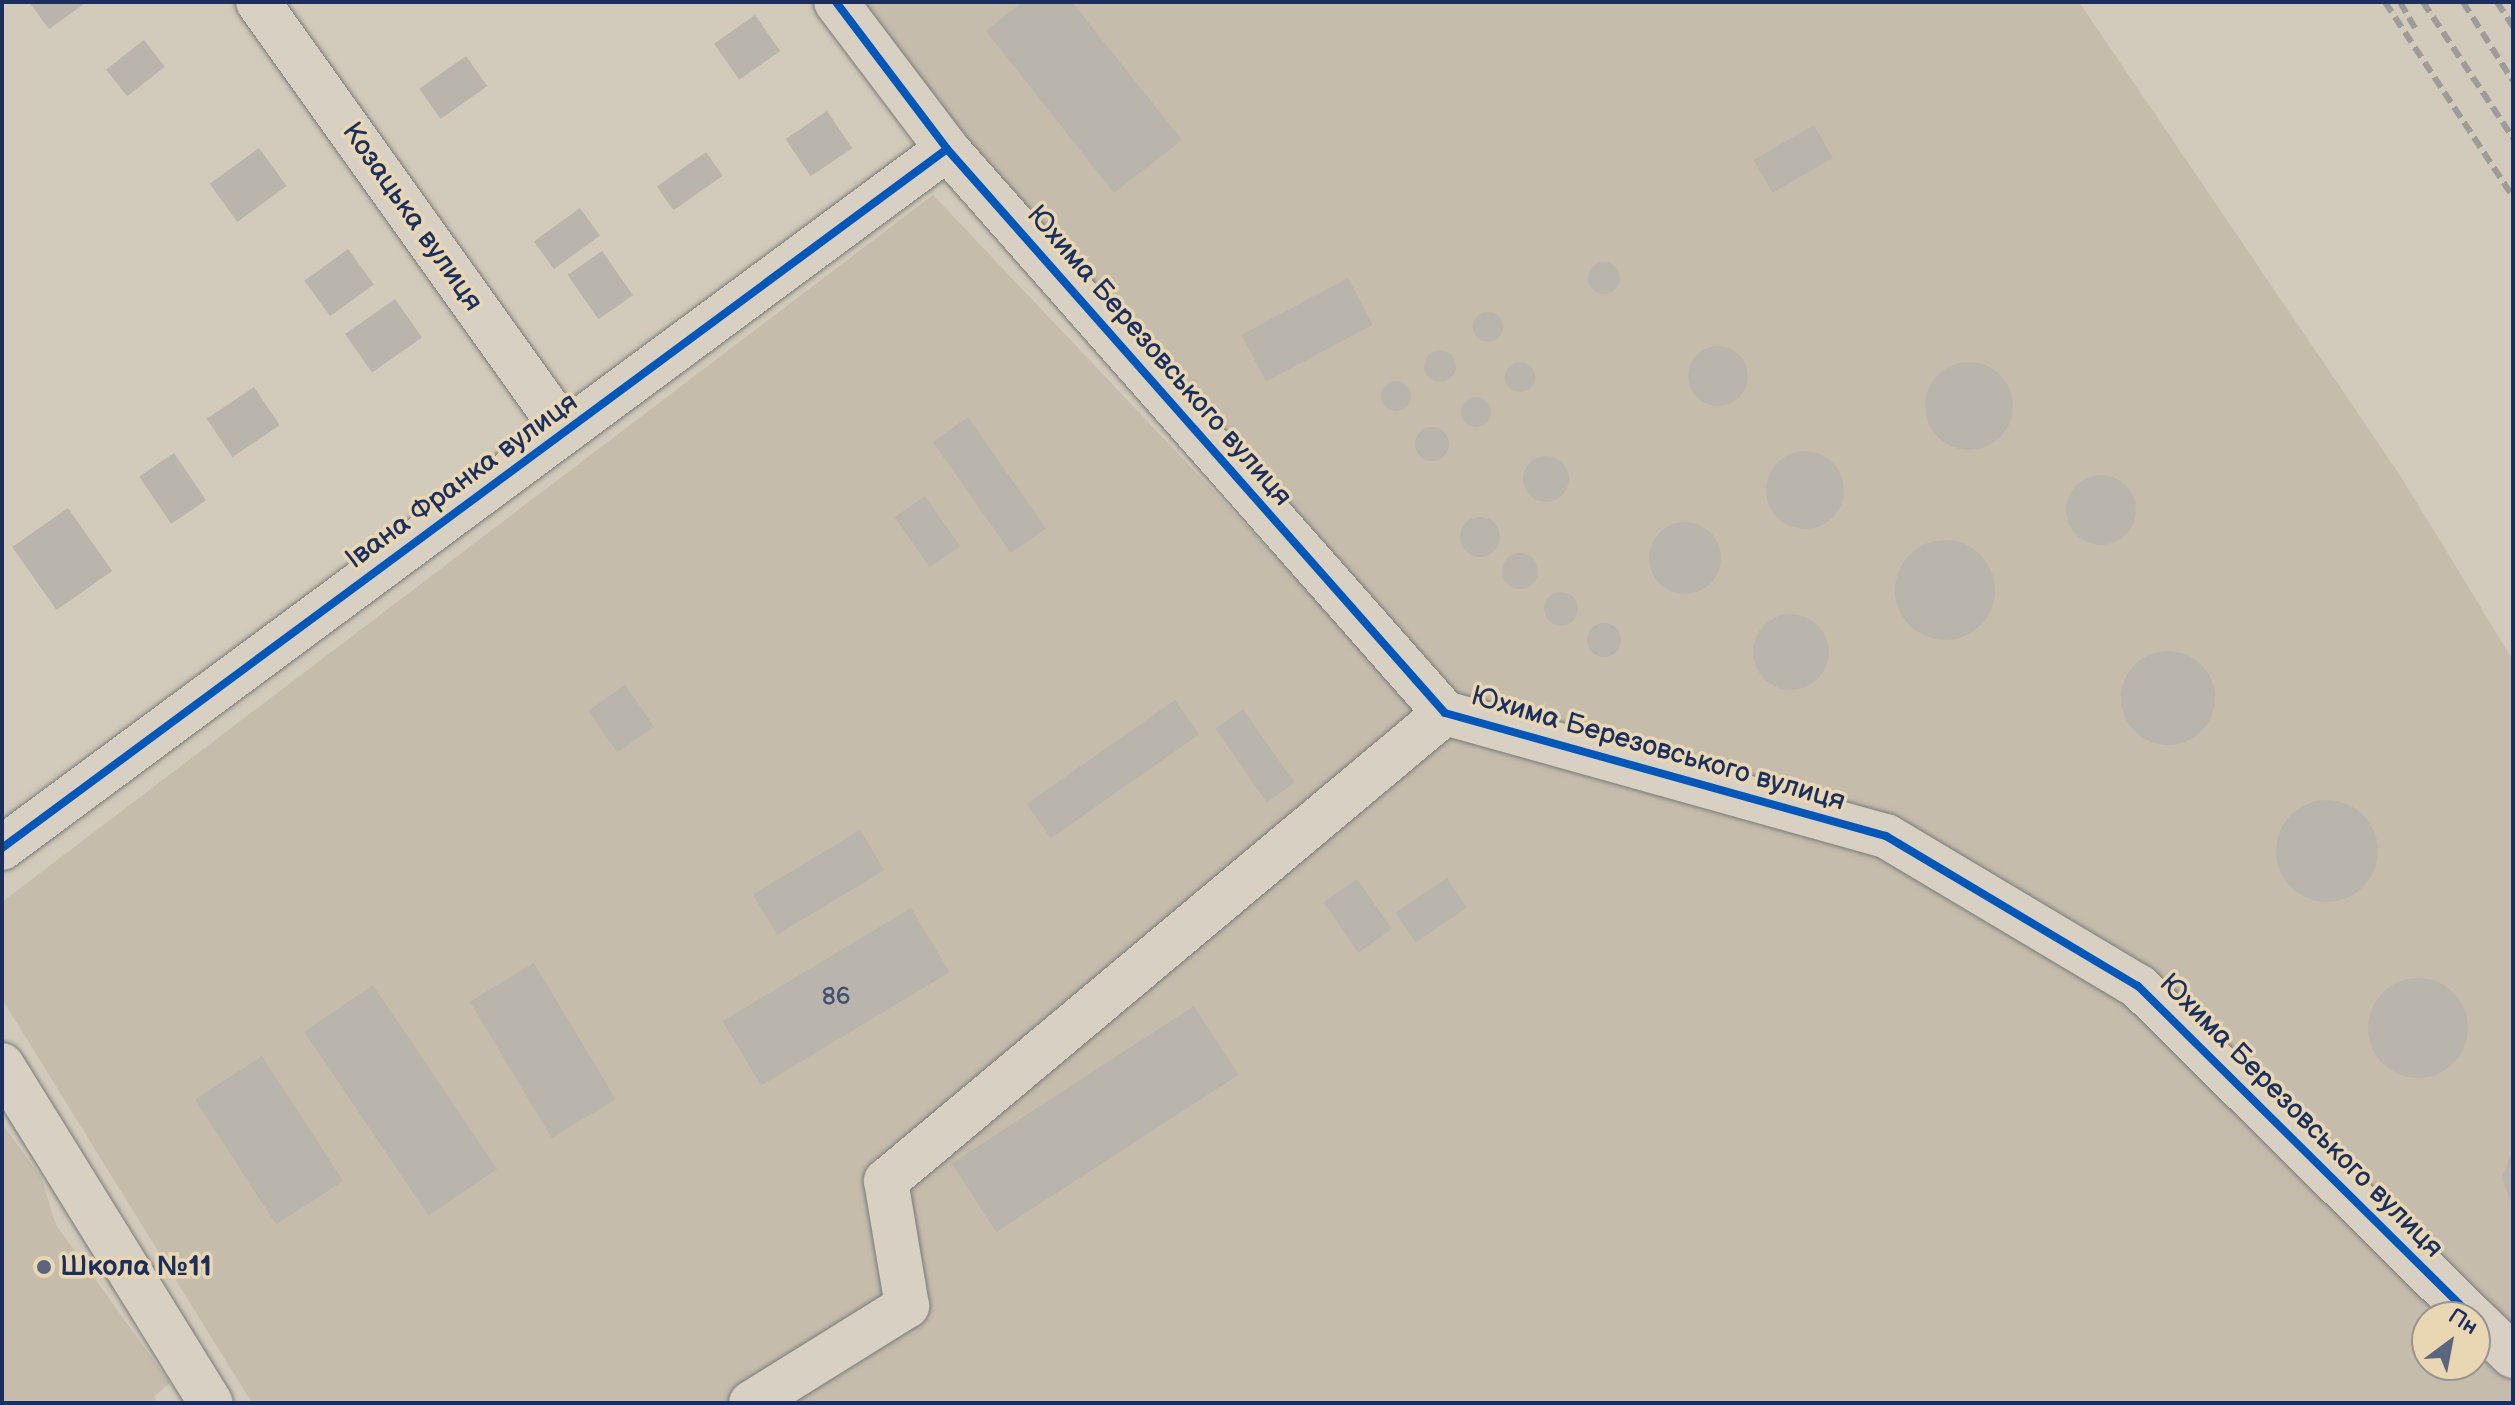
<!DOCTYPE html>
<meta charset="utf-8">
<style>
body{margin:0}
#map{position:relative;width:2515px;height:1405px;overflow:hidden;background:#d2caba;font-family:"Balsamiq Sans",sans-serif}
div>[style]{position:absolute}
.built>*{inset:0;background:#c5bcac}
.green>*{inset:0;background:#c5bcab}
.building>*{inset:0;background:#bab5ac;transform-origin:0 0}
.round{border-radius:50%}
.roads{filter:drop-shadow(0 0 2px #797a7b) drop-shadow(0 0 2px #797a7b)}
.minor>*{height:44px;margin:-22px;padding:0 22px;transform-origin:22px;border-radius:22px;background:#d7d0c3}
.rail>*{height:6px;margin-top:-3px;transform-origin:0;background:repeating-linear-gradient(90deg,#9e9c9a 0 12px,transparent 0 18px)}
.cycleway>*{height:8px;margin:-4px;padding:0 4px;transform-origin:4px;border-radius:4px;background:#0057b8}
.dots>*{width:22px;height:22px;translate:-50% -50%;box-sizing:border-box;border:4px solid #e9d7b4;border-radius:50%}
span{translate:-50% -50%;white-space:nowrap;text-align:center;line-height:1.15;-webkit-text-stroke:7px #e9d7b4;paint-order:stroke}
.number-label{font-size:24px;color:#435072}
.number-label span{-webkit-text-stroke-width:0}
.street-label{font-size:28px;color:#1b2f5e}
.poi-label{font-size:28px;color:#1b2f5e;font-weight:700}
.left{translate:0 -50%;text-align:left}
.frame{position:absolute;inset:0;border:4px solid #1b2f5e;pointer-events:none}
.north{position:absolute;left:2411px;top:1301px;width:80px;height:80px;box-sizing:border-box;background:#e9d7b4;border:2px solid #979492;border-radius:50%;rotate:32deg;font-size:22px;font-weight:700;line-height:32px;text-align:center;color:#1b2f5e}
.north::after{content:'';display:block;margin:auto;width:28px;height:36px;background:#5b657e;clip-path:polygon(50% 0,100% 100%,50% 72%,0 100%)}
</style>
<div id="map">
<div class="built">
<i style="clip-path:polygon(836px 2px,1932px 2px,2513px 895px,2513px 1356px,2138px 986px,1886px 836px,1445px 713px)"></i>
<i style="clip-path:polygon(933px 195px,1440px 730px,1880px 846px,2134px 994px,2450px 1317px,2427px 1317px,2427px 1365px,2475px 1365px,2475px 1343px,2513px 1382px,2513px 1403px,252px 1403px,2px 999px,2px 902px)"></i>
<i style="clip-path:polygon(2px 1150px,170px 1383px,146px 1403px,2px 1403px)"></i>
</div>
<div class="green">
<i style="clip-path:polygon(1891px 2px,2079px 2px,2401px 477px,2513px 660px,2513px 936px,1990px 165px)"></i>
<i style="clip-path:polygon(684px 479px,714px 524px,791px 569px,782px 597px,731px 576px,708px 591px,730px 615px,791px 642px,872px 741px,893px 793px,758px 864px,694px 932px,683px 993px,724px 1039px,723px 1068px,670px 1081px,626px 1043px,591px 989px,568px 975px,539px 969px,521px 992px,467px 1014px,457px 988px,552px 928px,636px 897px,686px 862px,699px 835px,647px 815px,645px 788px,692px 717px,689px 689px,650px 649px,579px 606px,470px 664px,484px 692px,486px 722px,468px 744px,414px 780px,413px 810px,441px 819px,524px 782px,586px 777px,624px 824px,614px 850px,530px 880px,470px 888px,395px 847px,337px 850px,280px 839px,222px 860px,151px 913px,94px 928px,87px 957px,128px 1004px,156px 998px,197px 954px,225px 940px,283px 954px,312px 978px,326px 1012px,335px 1076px,323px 1107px,266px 1086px,237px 1091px,143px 1141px,30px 939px,52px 901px,156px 840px,256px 764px,341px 720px,598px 516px)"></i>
<i style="clip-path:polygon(1745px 815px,1882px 858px,1968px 903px,2166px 1044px,2402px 1270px,2439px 1317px,2427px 1317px,2427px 1365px,2475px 1362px,2505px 1403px,1834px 1403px,1749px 1327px,1655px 1311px,1514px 1359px,1468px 1349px,1409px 1375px,1389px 1403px,982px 1403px,944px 1349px,1568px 941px,1615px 927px,1697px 818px)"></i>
<i style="clip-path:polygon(2px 1124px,41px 1177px,60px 1238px,44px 1263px,29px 1265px,2px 1244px)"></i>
<i style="clip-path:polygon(766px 1182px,857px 1305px,838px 1334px,702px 1403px,658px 1403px,783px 1337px,801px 1314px,814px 1285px,772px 1244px,739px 1195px)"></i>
<i style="clip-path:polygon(78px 1283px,158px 1403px,92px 1403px,53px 1366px,50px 1395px,2px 1403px,2px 1336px)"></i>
<i style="clip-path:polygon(255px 1286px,265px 1312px,344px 1403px,283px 1403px,277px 1395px,240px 1314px)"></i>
</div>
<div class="building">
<i style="clip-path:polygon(29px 2px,87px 2px,49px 29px)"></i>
<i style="clip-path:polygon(1022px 2px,1072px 2px,1182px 140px,1114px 193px,986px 31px)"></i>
<i style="left:755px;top:15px;width:44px;height:50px;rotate:55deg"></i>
<i style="left:144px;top:40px;width:34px;height:48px;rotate:52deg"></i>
<i style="left:466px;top:56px;width:37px;height:57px;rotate:55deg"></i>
<i style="left:827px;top:111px;width:45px;height:50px;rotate:56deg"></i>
<i style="left:1814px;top:125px;width:38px;height:70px;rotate:60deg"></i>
<i style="left:259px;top:148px;width:47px;height:61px;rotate:54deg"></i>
<i style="left:706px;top:152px;width:29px;height:60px;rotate:55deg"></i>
<i style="left:580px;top:208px;width:34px;height:57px;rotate:54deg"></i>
<i style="left:348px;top:249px;width:44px;height:54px;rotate:54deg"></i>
<i style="left:602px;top:251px;width:54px;height:42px;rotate:55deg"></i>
<i class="round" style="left:1588px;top:262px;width:32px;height:32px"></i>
<i style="left:1348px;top:278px;width:53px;height:121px;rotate:62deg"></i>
<i style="left:395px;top:299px;width:47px;height:61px;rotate:55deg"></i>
<i class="round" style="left:1473px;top:312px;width:30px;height:30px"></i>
<i class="round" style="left:1688px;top:346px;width:60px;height:60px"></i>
<i class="round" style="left:1424px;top:350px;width:32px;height:32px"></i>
<i class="round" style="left:1505px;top:362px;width:30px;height:30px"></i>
<i class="round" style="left:1925px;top:362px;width:88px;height:88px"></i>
<i class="round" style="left:1381px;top:381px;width:30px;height:30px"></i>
<i style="left:254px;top:387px;width:46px;height:57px;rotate:56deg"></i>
<i class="round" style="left:1461px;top:397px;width:30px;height:30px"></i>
<i style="left:968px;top:417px;width:136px;height:43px;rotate:55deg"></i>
<i class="round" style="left:1415px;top:427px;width:34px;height:34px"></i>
<i class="round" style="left:1766px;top:451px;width:78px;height:78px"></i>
<i style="left:174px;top:453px;width:57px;height:42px;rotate:56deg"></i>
<i class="round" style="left:1523px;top:456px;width:46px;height:46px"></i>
<i class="round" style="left:2066px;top:475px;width:70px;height:70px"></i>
<i style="left:925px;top:496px;width:61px;height:37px;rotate:55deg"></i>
<i style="left:68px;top:508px;width:77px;height:68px;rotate:55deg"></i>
<i class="round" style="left:1460px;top:517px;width:40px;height:40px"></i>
<i class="round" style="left:1649px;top:522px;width:72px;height:72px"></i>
<i class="round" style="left:1895px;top:540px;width:100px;height:100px"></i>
<i class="round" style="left:1502px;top:553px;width:36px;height:36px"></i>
<i class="round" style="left:1544px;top:592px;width:34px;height:34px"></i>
<i class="round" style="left:1753px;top:614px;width:76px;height:76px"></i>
<i class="round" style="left:1587px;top:623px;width:34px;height:34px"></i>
<i class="round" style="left:2121px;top:651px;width:94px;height:94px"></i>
<i style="left:625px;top:685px;width:51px;height:45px;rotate:55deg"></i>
<i style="left:1175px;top:700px;width:42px;height:181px;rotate:55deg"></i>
<i style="left:1243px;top:709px;width:90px;height:34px;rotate:55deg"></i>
<i class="round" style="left:2276px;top:800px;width:102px;height:102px"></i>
<i style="left:860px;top:830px;width:47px;height:125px;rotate:59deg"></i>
<i style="left:1447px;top:878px;width:36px;height:62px;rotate:56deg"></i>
<i style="left:1357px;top:879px;width:61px;height:41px;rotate:55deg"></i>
<i style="left:911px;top:908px;width:75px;height:220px;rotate:59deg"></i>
<i style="left:534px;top:963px;width:159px;height:75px;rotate:59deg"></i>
<i class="round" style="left:2368px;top:978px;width:100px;height:100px"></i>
<i style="left:373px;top:985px;width:222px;height:83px;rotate:56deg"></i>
<i style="left:1194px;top:1006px;width:82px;height:289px;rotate:57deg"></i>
<i style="left:262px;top:1056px;width:149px;height:80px;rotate:57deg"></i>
<i style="clip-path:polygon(2513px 1149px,2513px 1208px,2502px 1178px)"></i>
</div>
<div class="roads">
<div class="minor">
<i style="left:258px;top:2px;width:528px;rotate:54.47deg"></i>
<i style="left:836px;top:2px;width:184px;rotate:52.9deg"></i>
<i style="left:947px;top:149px;width:752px;rotate:48.56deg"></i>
<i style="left:1445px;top:713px;width:458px;rotate:15.6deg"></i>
<i style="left:1886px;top:836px;width:293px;rotate:30.8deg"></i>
<i style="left:2138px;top:986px;width:471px;rotate:44.7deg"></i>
<i style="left:2px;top:848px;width:1175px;rotate:-36.49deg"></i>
<i style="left:2px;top:1065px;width:397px;rotate:58.3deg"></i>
<i style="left:2475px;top:1319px;width:53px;rotate:44.2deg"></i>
<i style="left:751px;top:1403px;width:184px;rotate:-31.9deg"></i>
<i style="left:907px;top:1306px;width:127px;rotate:-99.5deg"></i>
<i style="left:886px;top:1181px;width:729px;rotate:-39.94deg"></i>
</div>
</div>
<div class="rail">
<i style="left:2385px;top:2px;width:233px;rotate:56.7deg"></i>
<i style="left:2400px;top:2px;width:32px;rotate:60deg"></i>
<i style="left:2423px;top:2px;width:163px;rotate:56.5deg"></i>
<i style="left:2463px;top:2px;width:93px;rotate:57.7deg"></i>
<i style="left:2497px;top:2px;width:30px;rotate:57deg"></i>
</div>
<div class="cycleway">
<i style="left:836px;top:2px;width:184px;rotate:52.9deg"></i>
<i style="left:947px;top:149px;width:752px;rotate:48.56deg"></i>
<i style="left:1445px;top:713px;width:458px;rotate:15.6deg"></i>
<i style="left:1886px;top:836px;width:293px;rotate:30.8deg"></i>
<i style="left:2138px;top:986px;width:471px;rotate:44.7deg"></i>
<i style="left:2px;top:848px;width:1175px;rotate:-36.49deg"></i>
</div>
<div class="dots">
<i style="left:44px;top:1267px;background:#5b657e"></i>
</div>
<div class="number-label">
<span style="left:836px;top:997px">86</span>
</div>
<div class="street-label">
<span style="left:412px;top:217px;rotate:55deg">Козацька вулиця</span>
<span style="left:1159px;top:356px;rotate:49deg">Юхима Березовського вулиця</span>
<span style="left:462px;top:481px;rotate:-36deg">Івана Франка вулиця</span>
<span style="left:1658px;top:749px;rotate:16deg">Юхима Березовського вулиця</span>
<span style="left:2301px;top:1116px;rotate:45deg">Юхима Березовського вулиця</span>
</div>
<div class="poi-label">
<span class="left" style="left:60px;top:1267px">Школа №11</span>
</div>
<div class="frame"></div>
<div class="north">Пн</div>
</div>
